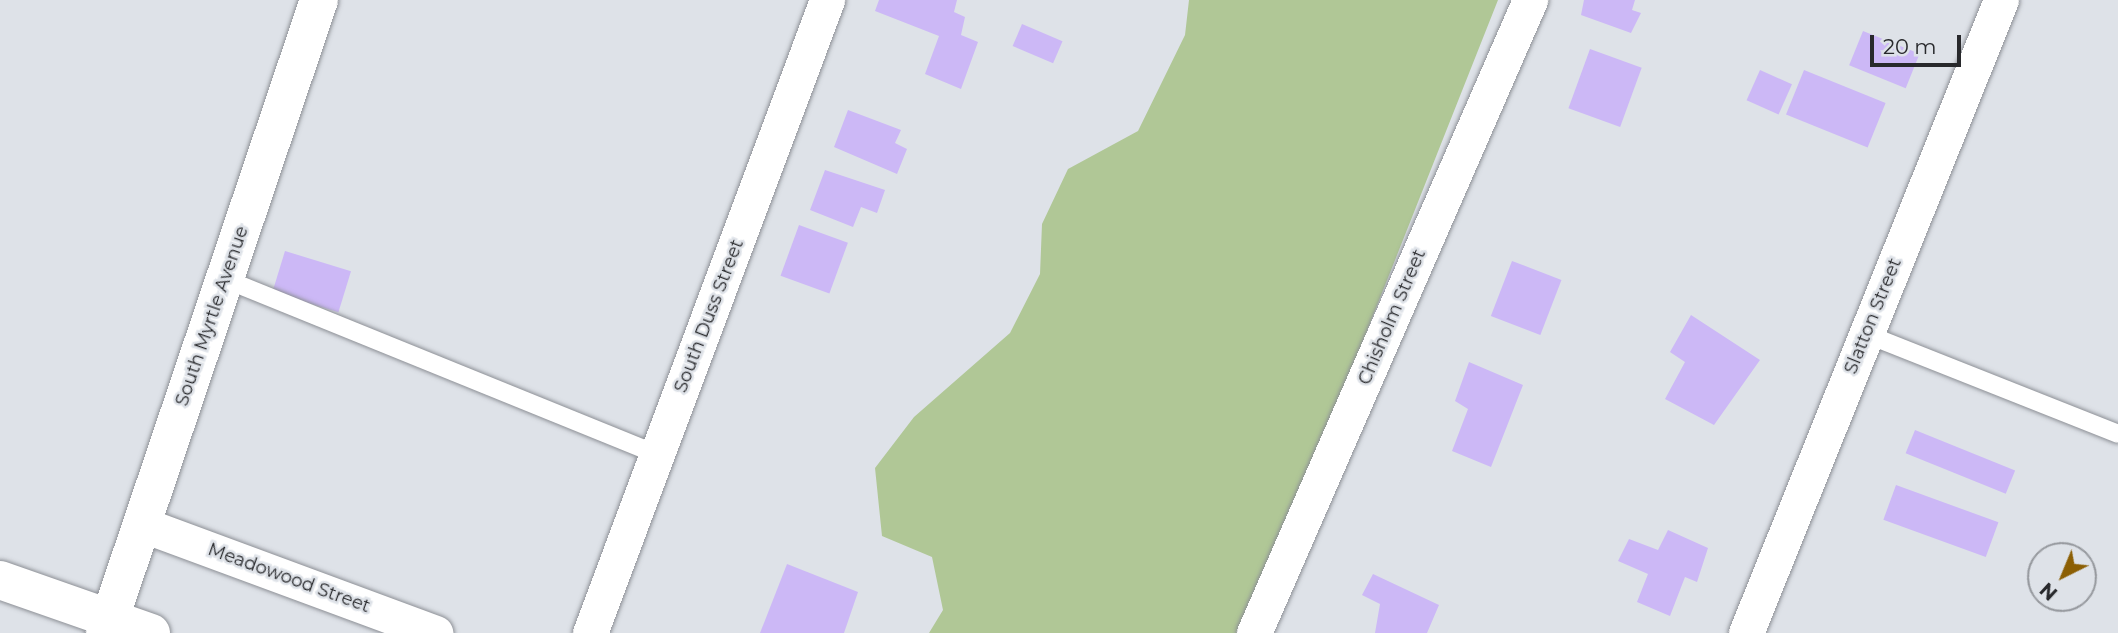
<!DOCTYPE html>
<style>
body{margin:0}
#map{position:relative;width:2118px;height:633px;overflow:hidden;background:#dee2e8;font-family:Montserrat,sans-serif}
div>[style]{position:absolute}
.green>*{inset:0;background:#b0c796}
.building>*{inset:0;background:#ccb8f6;transform-origin:0 0}
.roads{filter:drop-shadow(0 0 2px #8d9096) drop-shadow(0 0 2px #8d9096)}
.lane>*{height:18px;margin:-9px;padding:0 9px;transform-origin:9px;border-radius:9px;background:#fff}
.street>*{height:35px;margin:-17.5px;padding:0 17.5px;transform-origin:17.5px;border-radius:17.5px;background:#fff}
.secondary>*{height:38px;margin:-19px;padding:0 19px;transform-origin:19px;border-radius:19px;background:#fff}
span{translate:-50% -50%;white-space:nowrap;text-align:center;line-height:1.15;-webkit-text-stroke:5px #dee2e8;paint-order:stroke}
.street-label{font-size:18px;color:#28292c}
.north{position:absolute;left:2027px;top:542px;width:70px;height:70px;box-sizing:border-box;background:#dee2e8;border:2px solid #95989d;border-radius:50%;rotate:223deg;font-size:19px;font-weight:700;line-height:28px;text-align:center;color:#28292c}
.north::after{content:'';display:block;margin:auto;width:24px;height:32px;background:#8c5f04;clip-path:polygon(50% 0,100% 100%,50% 72%,0 100%)}
.scale{position:absolute;left:1870px;top:35px;width:91px;height:32px;box-sizing:border-box;border:4px solid #28292c;border-top:0;padding-left:9px;font-size:21px;line-height:24px;white-space:nowrap;color:#28292c;-webkit-text-stroke:5px #dee2e8;paint-order:stroke}
</style>
<div id="map">
<div class="green">
<i style="clip-path:polygon(1189px 0,1498px 0,1342px 394px,1237px 633px,929px 633px,943px 610px,932px 557px,882px 536px,875px 468px,914px 417px,1010px 333px,1040px 274px,1042px 224px,1068px 169px,1138px 131px,1185px 35px)"></i>
</div>
<div class="building">
<i style="clip-path:polygon(879px 0,957px 0,954px 12px,965px 17px,961px 35px,978px 42px,961px 89px,925px 74px,939px 36px,875px 11px)"></i>
<i style="clip-path:polygon(1584px 0,1635px 0,1632px 10px,1641px 13px,1631px 33px,1581px 15px)"></i>
<i style="left:1022px;top:24px;width:44px;height:24px;rotate:23deg"></i>
<i style="left:1863px;top:31px;width:61px;height:37px;rotate:22deg"></i>
<i style="left:1590px;top:49px;width:55px;height:63px;rotate:20deg"></i>
<i style="left:1760px;top:70px;width:35px;height:33px;rotate:24deg"></i>
<i style="left:1804px;top:70px;width:88px;height:48px;rotate:22deg"></i>
<i style="clip-path:polygon(848px 110px,901px 130px,895px 143px,907px 149px,897px 174px,834px 147px)"></i>
<i style="clip-path:polygon(825px 170px,885px 190px,877px 213px,861px 207px,853px 227px,810px 210px)"></i>
<i style="left:799px;top:225px;width:52px;height:54px;rotate:20deg"></i>
<i style="left:285px;top:251px;width:69px;height:43px;rotate:17deg"></i>
<i style="left:1512px;top:261px;width:53px;height:59px;rotate:21deg"></i>
<i style="clip-path:polygon(1691px 315px,1760px 360px,1714px 425px,1665px 399px,1685px 362px,1670px 352px)"></i>
<i style="clip-path:polygon(1469px 362px,1523px 385px,1491px 467px,1452px 451px,1468px 409px,1455px 401px)"></i>
<i style="left:1915px;top:430px;width:108px;height:25px;rotate:22deg"></i>
<i style="left:1896px;top:485px;width:109px;height:37px;rotate:20deg"></i>
<i style="clip-path:polygon(1668px 530px,1708px 548px,1697px 582px,1685px 577px,1670px 616px,1637px 602px,1648px 574px,1618px 561px,1629px 539px,1658px 550px)"></i>
<i style="clip-path:polygon(787px 564px,858px 592px,844px 633px,760px 633px)"></i>
<i style="clip-path:polygon(1373px 574px,1439px 605px,1427px 633px,1375px 633px,1380px 604px,1362px 595px)"></i>
</div>
<div class="roads">
<div class="lane">
<i style="left:225px;top:279px;width:466px;rotate:22.1deg"></i>
<i style="left:1866px;top:334px;width:271px;rotate:21.6deg"></i>
</div>
<div class="street">
<i style="left:141px;top:524px;width:314px;rotate:20.3deg"></i>
<i style="left:590px;top:633px;width:676px;rotate:-69.47deg"></i>
<i style="left:1254px;top:633px;width:691px;rotate:-66.44deg"></i>
<i style="left:1746px;top:633px;width:682px;rotate:-68.06deg"></i>
</div>
<div class="secondary">
<i style="left:0;top:580px;width:160px;rotate:19.3deg"></i>
<i style="left:105px;top:633px;width:668px;rotate:-71.32deg"></i>
</div>
</div>
<div class="street-label">
<span style="left:212px;top:316px;rotate:-71deg">South Myrtle Avenue</span>
<span style="left:709px;top:316px;rotate:-69deg">South Duss Street</span>
<span style="left:1873px;top:316px;rotate:-68deg">Slatton Street</span>
<span style="left:1392px;top:317px;rotate:-67deg">Chisholm Street</span>
<span style="left:289px;top:578px;rotate:20deg">Meadowood Street</span>
</div>
<div class="north">N</div>
<div class="scale">20 m</div>
</div>
